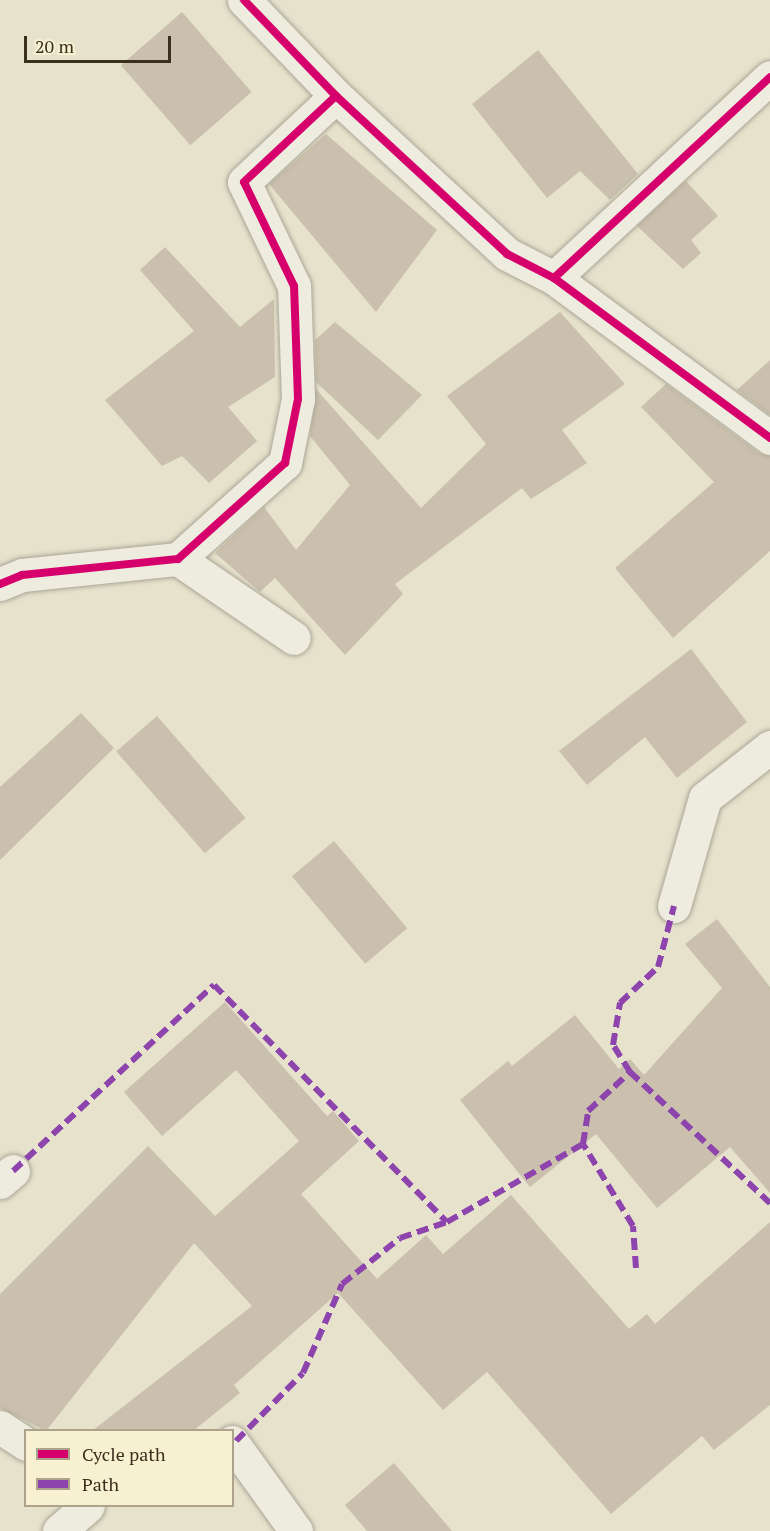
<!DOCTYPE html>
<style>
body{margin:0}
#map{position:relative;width:770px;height:1531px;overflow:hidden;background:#e6e2cc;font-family:"PT Serif",serif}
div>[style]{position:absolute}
.building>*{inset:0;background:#cac0ad;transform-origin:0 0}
.roads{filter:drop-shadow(0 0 2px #aba696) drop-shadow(0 0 2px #aba696)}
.minor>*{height:33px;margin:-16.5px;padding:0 16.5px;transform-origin:16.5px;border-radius:16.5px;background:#eeebdf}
.quiet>*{height:6px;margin-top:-3px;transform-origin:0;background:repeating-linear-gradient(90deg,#8e44ad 0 12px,transparent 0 18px)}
.cycleway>*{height:8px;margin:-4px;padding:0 4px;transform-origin:4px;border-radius:4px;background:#d6006c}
span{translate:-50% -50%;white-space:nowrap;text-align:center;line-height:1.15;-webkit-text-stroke:4.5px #f7f1d2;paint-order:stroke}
.legend{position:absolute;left:24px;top:1429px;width:210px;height:78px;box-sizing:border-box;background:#f7f1d2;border:2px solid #aca38a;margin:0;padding:8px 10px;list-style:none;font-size:18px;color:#3b2f1d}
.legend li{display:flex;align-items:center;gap:12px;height:30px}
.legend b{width:30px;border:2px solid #aca38a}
.scale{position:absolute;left:24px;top:36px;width:147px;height:27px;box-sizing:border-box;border:3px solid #3b2f1d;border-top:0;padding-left:8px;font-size:18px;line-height:21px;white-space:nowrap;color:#3b2f1d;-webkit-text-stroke:4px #f7f1d2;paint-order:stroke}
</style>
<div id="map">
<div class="building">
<i style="left:182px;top:12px;width:106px;height:81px;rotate:49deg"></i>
<i style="clip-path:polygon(538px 50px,638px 174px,610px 200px,580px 171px,547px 198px,472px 104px)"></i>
<i style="clip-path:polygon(326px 134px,437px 230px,376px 312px,269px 184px)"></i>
<i style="clip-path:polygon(686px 181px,718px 216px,691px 240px,701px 253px,683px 269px,637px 226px)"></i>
<i style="clip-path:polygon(165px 247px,240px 327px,274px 299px,275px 377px,228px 407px,257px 441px,209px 483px,182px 456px,162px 466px,105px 400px,194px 331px,140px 270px)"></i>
<i style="clip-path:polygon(560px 312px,625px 384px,562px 430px,587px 463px,531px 499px,522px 488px,395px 584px,403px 594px,345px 655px,275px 578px,260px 592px,215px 553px,264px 507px,296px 550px,350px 485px,310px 436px,316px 389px,421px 508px,486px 444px,447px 396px)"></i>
<i style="clip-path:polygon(335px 322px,422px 395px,378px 440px,316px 382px,315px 340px)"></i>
<i style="clip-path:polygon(770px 360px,770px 415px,737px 390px)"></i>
<i style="clip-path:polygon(666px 384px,759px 453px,770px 456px,770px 551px,673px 638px,615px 568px,714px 482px,641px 407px)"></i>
<i style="clip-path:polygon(691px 649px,747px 722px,677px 778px,645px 737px,587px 785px,559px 751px)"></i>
<i style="clip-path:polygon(81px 713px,114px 748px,0 860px,0 787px)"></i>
<i style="left:157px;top:716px;width:135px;height:54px;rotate:49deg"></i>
<i style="left:334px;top:841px;width:114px;height:55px;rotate:50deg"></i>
<i style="clip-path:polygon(717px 919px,770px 987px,770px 1193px,730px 1147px,657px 1208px,596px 1134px,530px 1187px,460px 1100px,508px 1061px,512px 1066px,575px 1015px,619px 1069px,630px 1059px,644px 1075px,722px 988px,685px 944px)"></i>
<i style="clip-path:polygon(225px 1002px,327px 1116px,333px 1111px,359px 1141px,301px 1194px,377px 1279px,426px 1235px,443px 1254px,511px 1195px,629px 1329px,647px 1314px,655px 1324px,770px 1222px,770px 1405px,714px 1450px,702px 1436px,611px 1514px,487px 1372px,443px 1410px,338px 1293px,234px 1385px,240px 1393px,193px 1431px,92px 1431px,252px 1306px,194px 1243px,46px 1431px,0 1408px,0 1294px,148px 1146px,215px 1216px,299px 1141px,236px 1070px,162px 1136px,124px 1092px)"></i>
<i style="clip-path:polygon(394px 1463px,452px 1531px,367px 1531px,345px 1505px)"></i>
</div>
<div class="roads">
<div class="minor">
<i style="left:244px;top:0;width:133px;rotate:46.2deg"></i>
<i style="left:336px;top:96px;width:233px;rotate:42.7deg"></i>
<i style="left:507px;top:254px;width:53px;rotate:27.1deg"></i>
<i style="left:554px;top:278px;width:269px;rotate:36.5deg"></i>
<i style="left:554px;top:278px;width:295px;rotate:-42.9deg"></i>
<i style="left:178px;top:559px;width:140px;rotate:34.3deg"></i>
<i style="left:0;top:584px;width:24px;rotate:-22deg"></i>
<i style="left:22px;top:575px;width:157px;rotate:-5.9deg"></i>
<i style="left:178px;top:559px;width:144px;rotate:-41.9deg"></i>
<i style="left:285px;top:463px;width:65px;rotate:-78.5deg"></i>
<i style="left:298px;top:399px;width:113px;rotate:-92deg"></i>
<i style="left:294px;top:286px;width:115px;rotate:-115.7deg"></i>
<i style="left:244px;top:182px;width:126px;rotate:-43.1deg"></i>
<i style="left:674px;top:906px;width:112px;rotate:-74deg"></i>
<i style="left:705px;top:798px;width:83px;rotate:-38.1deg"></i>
<i style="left:0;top:1182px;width:17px;rotate:-40deg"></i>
<i style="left:0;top:1427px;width:31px;rotate:33deg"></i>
<i style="left:232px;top:1442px;width:110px;rotate:54.3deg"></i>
<i style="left:59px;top:1531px;width:38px;rotate:-41deg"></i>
</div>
</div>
<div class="quiet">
<i style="left:630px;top:1072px;width:192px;rotate:43.1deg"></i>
<i style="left:13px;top:1171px;width:274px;rotate:-42.8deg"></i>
<i style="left:214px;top:985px;width:332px;rotate:45.5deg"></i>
<i style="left:447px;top:1222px;width:157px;rotate:-29.8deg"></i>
<i style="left:636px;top:1268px;width:42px;rotate:-94.1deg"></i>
<i style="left:633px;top:1226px;width:96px;rotate:-121.4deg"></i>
<i style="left:583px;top:1144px;width:33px;rotate:-81deg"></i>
<i style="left:588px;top:1111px;width:57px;rotate:-42.9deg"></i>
<i style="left:630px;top:1072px;width:32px;rotate:-122deg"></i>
<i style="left:613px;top:1045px;width:43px;rotate:-80.5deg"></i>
<i style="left:620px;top:1003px;width:52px;rotate:-43.5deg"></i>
<i style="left:658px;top:967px;width:63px;rotate:-75.3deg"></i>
<i style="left:236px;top:1441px;width:95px;rotate:-45.4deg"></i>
<i style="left:303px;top:1373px;width:97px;rotate:-66.3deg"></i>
<i style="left:342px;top:1284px;width:74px;rotate:-38.4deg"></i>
<i style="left:400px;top:1238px;width:50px;rotate:-18.8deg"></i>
</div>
<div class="cycleway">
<i style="left:244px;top:0;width:133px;rotate:46.2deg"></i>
<i style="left:336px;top:96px;width:233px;rotate:42.7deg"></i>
<i style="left:507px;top:254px;width:53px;rotate:27.1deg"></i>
<i style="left:554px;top:278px;width:269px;rotate:36.5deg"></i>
<i style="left:554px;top:278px;width:295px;rotate:-42.9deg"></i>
<i style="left:0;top:584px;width:24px;rotate:-22deg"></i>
<i style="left:22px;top:575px;width:157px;rotate:-5.9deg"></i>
<i style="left:178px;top:559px;width:144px;rotate:-41.9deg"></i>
<i style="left:285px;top:463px;width:65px;rotate:-78.5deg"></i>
<i style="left:298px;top:399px;width:113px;rotate:-92deg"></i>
<i style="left:294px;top:286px;width:115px;rotate:-115.7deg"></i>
<i style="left:244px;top:182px;width:126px;rotate:-43.1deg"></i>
</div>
<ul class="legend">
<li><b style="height:8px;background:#d6006c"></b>Cycle path</li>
<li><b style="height:8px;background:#8e44ad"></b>Path</li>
</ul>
<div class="scale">20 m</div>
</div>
